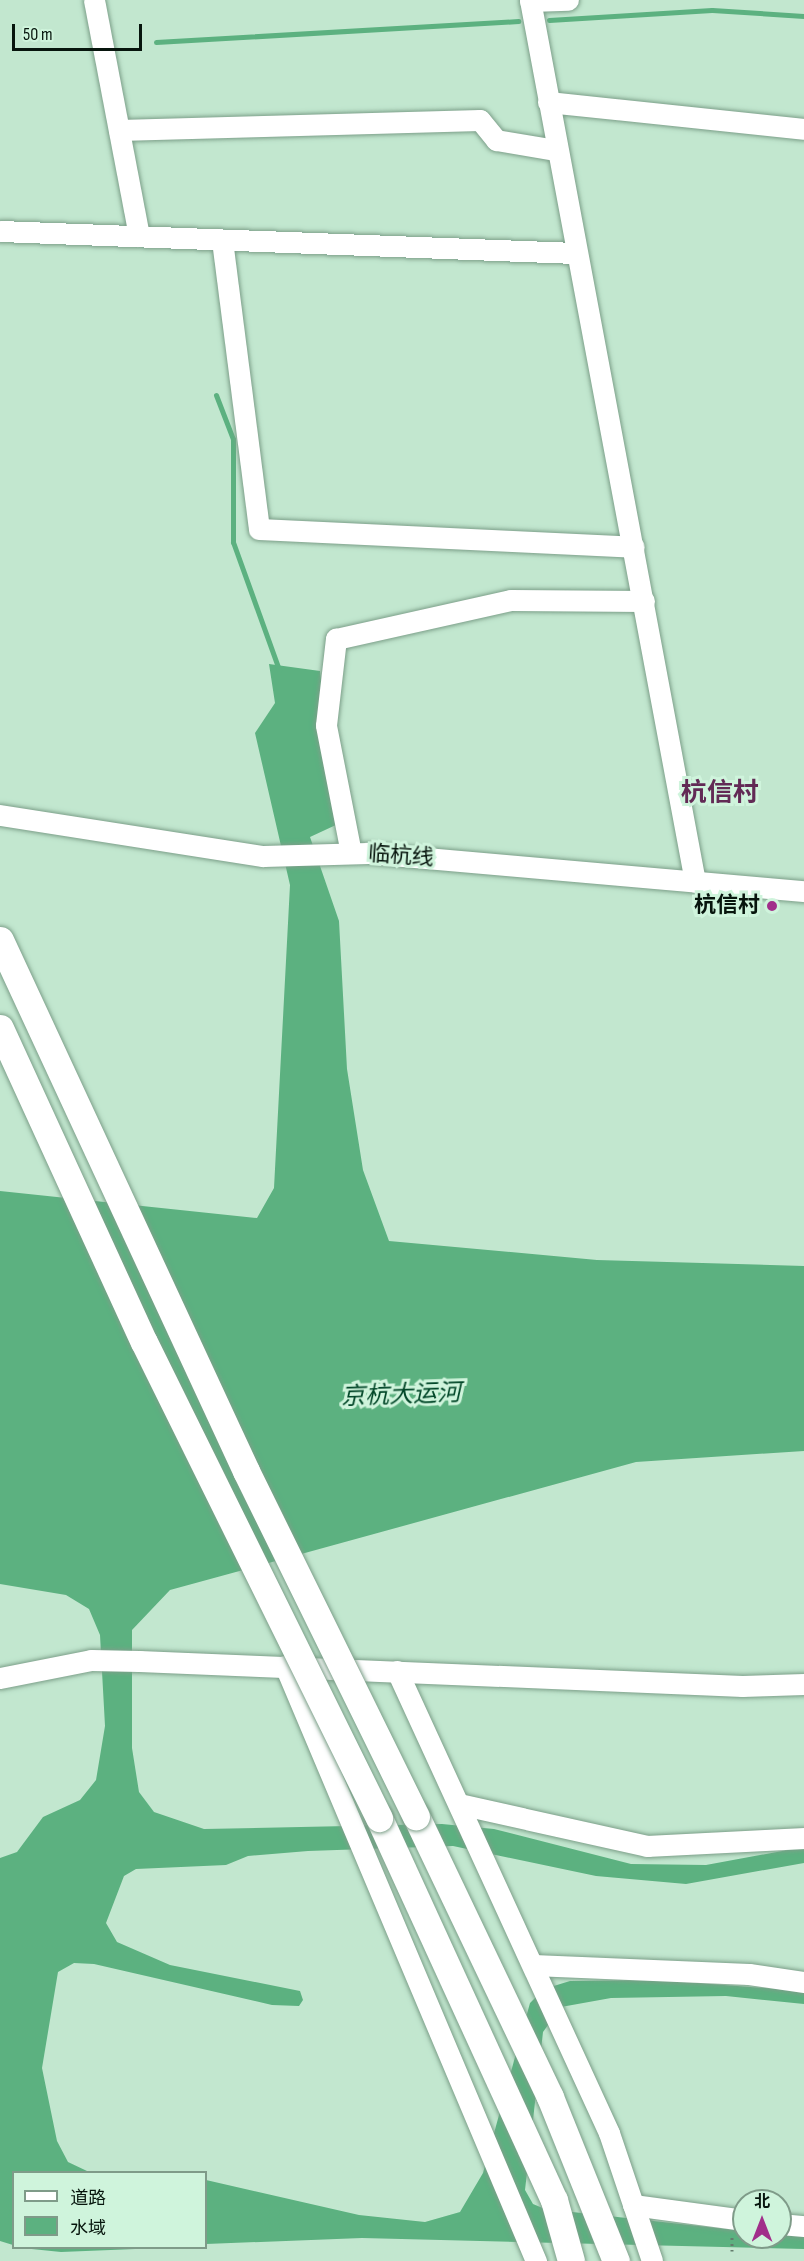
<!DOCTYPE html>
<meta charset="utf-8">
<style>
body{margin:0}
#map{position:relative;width:804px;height:2261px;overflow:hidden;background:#c2e7cf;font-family:"Sofia Sans Condensed","Noto Sans SC",sans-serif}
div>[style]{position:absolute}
.water>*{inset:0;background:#5cb180}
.stream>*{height:5px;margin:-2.5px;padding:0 2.5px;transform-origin:2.5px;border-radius:2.5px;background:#5cb180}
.path>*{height:3px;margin-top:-1.5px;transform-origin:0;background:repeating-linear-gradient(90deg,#637c6d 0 1.5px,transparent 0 6px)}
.roads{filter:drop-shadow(0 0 2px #7c9f89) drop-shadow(0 0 2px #7c9f89)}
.minor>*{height:21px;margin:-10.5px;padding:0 10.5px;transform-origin:10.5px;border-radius:10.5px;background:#fff}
.major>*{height:27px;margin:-13.5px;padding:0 13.5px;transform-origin:13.5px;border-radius:13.5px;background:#fff}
.bridges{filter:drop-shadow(0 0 2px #7c9f89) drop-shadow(0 0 2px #7c9f89)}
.major-bridge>*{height:27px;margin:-13.5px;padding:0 13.5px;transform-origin:13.5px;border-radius:13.5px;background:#fff}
.dots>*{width:16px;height:16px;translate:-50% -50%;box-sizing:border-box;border:3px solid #cff4dc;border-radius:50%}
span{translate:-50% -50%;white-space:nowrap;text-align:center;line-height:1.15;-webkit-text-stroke:6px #cff4dc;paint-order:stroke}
.street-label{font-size:22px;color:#07150d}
.poi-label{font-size:22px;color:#07150d;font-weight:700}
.right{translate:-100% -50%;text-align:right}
.water-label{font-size:24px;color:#004627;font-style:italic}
.quarter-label{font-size:26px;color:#622a55;font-weight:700}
.legend{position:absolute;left:12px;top:2171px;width:195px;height:78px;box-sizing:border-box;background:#cff4dc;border:2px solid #7f9b89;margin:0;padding:8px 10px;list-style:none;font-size:18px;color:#07150d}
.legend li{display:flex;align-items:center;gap:12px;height:30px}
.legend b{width:30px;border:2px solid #7f9b89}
.north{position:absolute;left:732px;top:2189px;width:60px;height:60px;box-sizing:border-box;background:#cff4dc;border:2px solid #7f9b89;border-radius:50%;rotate:0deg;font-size:16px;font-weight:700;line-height:24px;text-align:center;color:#07150d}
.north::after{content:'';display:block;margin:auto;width:21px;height:27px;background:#a12e8a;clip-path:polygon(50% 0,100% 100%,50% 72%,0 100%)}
.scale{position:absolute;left:12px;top:24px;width:130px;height:27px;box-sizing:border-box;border:3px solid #07150d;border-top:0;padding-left:8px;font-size:18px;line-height:21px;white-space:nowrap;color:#07150d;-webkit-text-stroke:4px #cff4dc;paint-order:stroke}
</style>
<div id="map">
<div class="water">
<i style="clip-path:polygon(269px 664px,320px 671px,338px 824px,310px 837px,339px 921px,347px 1069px,363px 1170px,389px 1241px,597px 1260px,804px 1266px,804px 1451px,636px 1462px,170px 1590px,132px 1630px,132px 1748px,139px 1792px,154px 1812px,204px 1829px,442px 1824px,494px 1829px,631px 1864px,706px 1865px,804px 1847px,804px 1863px,686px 1884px,596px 1876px,453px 1846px,308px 1851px,248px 1856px,226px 1865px,136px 1869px,124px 1876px,106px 1923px,117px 1942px,170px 1965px,300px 1991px,303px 2000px,299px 2006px,272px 2005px,94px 1964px,74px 1963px,58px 1972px,42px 2068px,57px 2141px,68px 2162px,87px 2171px,135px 2172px,14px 2172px,13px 2245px,0 2241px,0 1858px,17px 1852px,43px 1817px,80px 1800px,96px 1780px,105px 1726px,100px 1635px,89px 1609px,66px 1595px,0 1584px,0 1191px,257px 1218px,274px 1188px,290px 885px,255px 733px,275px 703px)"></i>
<i style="clip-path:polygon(657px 1980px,804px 1991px,804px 2004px,726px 1996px,611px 1998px,561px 2007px,543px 2032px,525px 2190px,533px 2204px,545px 2209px,744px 2231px,744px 2237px,804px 2234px,804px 2249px,362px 2238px,206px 2244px,206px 2180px,359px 2215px,425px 2222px,460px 2212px,483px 2173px,530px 2003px,544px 1989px,570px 1981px)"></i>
<i style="clip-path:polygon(22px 2248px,160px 2248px,61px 2252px)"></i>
</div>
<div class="stream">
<i style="left:549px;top:20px;width:163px;rotate:-3.5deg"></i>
<i style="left:712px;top:10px;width:92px;rotate:3.7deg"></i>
<i style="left:156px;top:42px;width:363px;rotate:-3.3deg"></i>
<i style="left:216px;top:395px;width:47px;rotate:68.9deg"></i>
<i style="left:233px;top:439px;width:103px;rotate:90deg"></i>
<i style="left:233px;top:542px;width:136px;rotate:70.2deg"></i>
</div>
<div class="path">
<i style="left:732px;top:2251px;width:14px;rotate:-90deg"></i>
</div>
<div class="roads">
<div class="minor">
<i style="left:94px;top:0;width:240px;rotate:79.2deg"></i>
<i style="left:530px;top:0;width:897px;rotate:79.4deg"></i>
<i style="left:530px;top:1px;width:38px;rotate:-2deg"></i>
<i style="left:548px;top:102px;width:257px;rotate:6deg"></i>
<i style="left:119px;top:130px;width:361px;rotate:-1.6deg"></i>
<i style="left:480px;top:120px;width:26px;rotate:51deg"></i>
<i style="left:496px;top:140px;width:61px;rotate:9.5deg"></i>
<i style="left:0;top:231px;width:576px;rotate:2.19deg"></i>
<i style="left:222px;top:240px;width:291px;rotate:82.7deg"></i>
<i style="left:259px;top:529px;width:375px;rotate:2.7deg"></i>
<i style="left:0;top:815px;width:266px;rotate:8.9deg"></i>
<i style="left:263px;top:856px;width:105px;rotate:-1.6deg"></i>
<i style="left:368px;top:853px;width:438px;rotate:5deg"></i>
<i style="left:351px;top:853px;width:130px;rotate:-101.1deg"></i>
<i style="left:326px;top:725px;width:87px;rotate:-83.4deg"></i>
<i style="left:336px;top:639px;width:179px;rotate:-12.6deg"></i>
<i style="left:511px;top:600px;width:133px;rotate:0.4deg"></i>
<i style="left:285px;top:1666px;width:646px;rotate:67.13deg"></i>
<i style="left:397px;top:1671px;width:508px;rotate:65.35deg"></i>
<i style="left:609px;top:2133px;width:135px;rotate:71.4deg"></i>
<i style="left:0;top:1678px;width:93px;rotate:-11.2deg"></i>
<i style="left:91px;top:1660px;width:48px;rotate:1.2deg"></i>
<i style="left:139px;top:1661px;width:604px;rotate:2.37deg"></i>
<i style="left:742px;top:1686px;width:62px;rotate:-1.8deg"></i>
<i style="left:459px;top:1804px;width:193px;rotate:12.6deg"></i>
<i style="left:647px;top:1846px;width:157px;rotate:-2.9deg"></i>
<i style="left:533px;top:1965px;width:216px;rotate:2.4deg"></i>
<i style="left:749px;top:1974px;width:56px;rotate:8.3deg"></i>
<i style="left:633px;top:2205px;width:112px;rotate:7.7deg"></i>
<i style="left:780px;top:2224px;width:24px;rotate:5deg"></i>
</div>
<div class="major">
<i style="left:416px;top:1816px;width:311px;rotate:64.5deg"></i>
<i style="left:550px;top:2097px;width:177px;rotate:68.1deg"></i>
<i style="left:379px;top:1818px;width:420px;rotate:65.4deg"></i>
<i style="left:554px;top:2200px;width:63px;rotate:74.4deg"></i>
</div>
</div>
<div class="bridges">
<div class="major-bridge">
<i style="left:0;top:940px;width:585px;rotate:65.14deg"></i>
<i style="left:246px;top:1471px;width:385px;rotate:63.8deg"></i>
<i style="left:0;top:1028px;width:345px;rotate:65.4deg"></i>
<i style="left:144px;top:1342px;width:531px;rotate:63.72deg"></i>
</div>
</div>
<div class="dots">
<i style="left:772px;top:906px;background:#a12e8a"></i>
</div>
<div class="street-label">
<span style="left:401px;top:856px;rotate:4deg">临杭线</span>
</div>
<div class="poi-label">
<span class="right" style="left:760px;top:906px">杭信村</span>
</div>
<div class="water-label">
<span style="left:401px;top:1395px;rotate:-2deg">京杭大运河</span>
</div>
<div class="quarter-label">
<span style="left:720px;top:794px">杭信村</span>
</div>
<ul class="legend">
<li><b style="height:8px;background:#fff"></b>道路</li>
<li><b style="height:16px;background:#5cb180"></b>水域</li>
</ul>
<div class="north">北</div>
<div class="scale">50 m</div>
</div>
